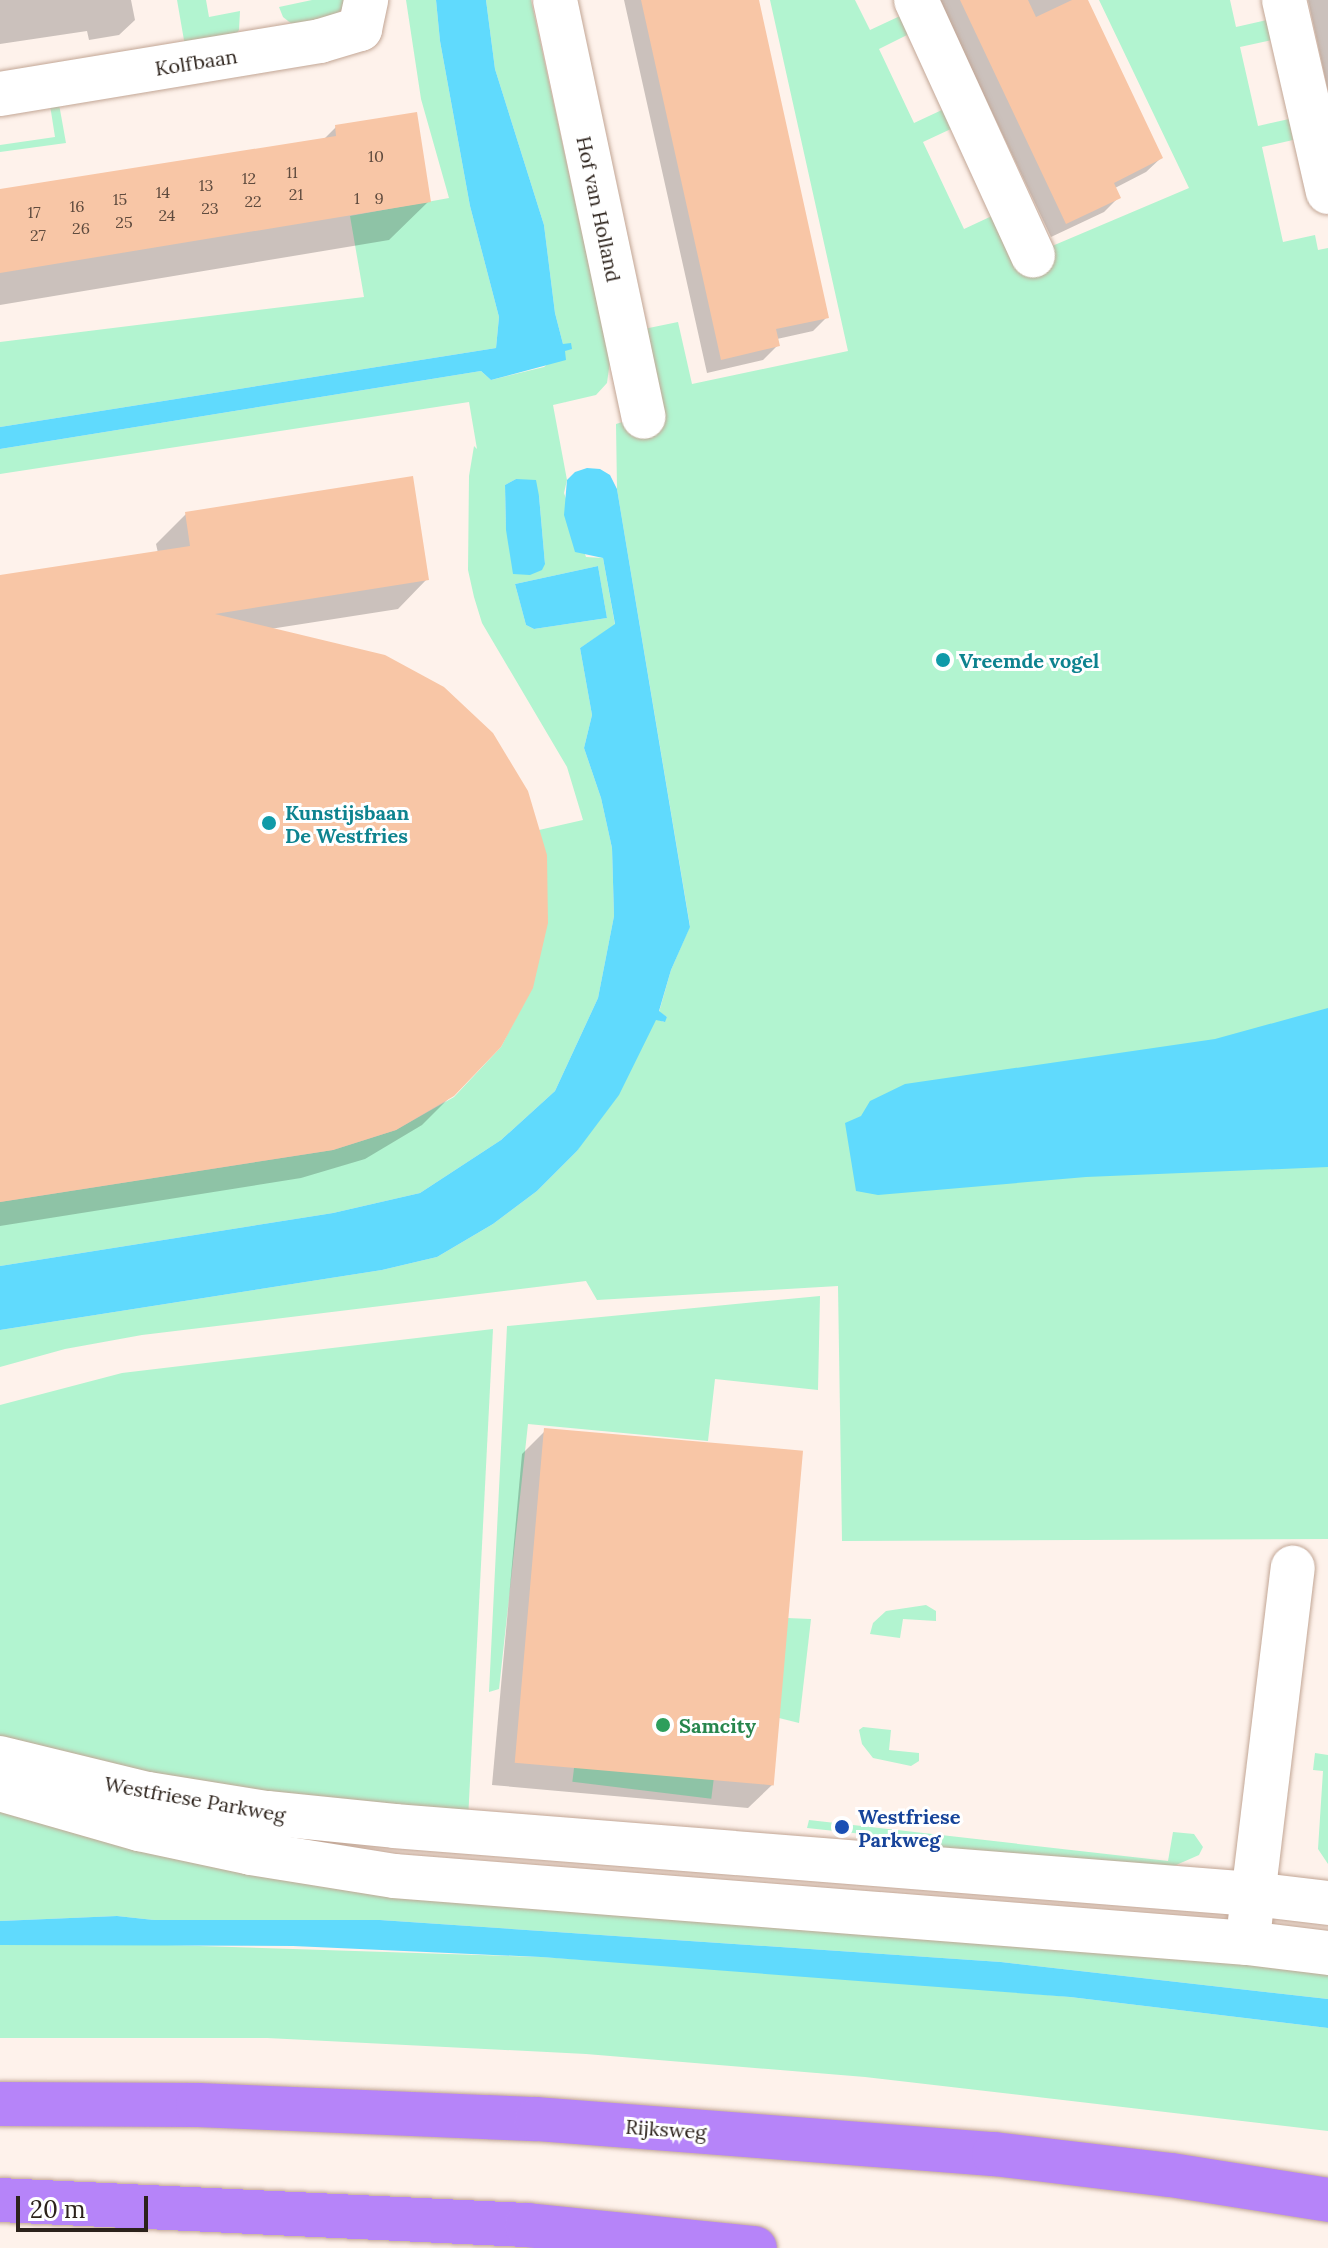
<!DOCTYPE html>
<style>
body{margin:0}
#map{position:relative;width:1328px;height:2248px;overflow:hidden;background:#fef2eb;font-family:Lora,serif}
div>[style]{position:absolute}
.green>*{inset:0;background:#b2f4d0;transform-origin:0 0}
.water>*{inset:0;background:#60dafd}
.shadow>*{inset:0;background:#0003}
.building>*{inset:0;background:#f8c6a6;transform-origin:0 0}
.roads{filter:drop-shadow(0 0 2px #c2a695) drop-shadow(0 0 2px #c2a695)}
.minor>*{height:44px;margin:-22px;padding:0 22px;transform-origin:22px;border-radius:22px;background:#fff}
.highway>*{height:44px;margin:-22px;padding:0 22px;transform-origin:22px;border-radius:22px;background:#b684f9}
.dots>*{width:22px;height:22px;translate:-50% -50%;box-sizing:border-box;border:4px solid #fff;border-radius:50%}
span{translate:-50% -50%;white-space:nowrap;text-align:center;line-height:1.15;-webkit-text-stroke:6px #fff;paint-order:stroke}
.number-label{font-size:16px;color:#5f4b3e}
.number-label span{-webkit-text-stroke-width:0}
.street-label{font-size:20px;color:#2c221b}
.culture-label{font-size:20px;color:#0d838f;font-weight:700}
.left{translate:0 -50%;text-align:left}
.leisure-label{font-size:20px;color:#27864d;font-weight:700}
.transit-label{font-size:20px;color:#164399;font-weight:700}
.scale{position:absolute;left:16px;top:2196px;width:132px;height:36px;box-sizing:border-box;border:4px solid #2c221b;border-top:0;padding-left:10px;font-size:24px;line-height:28px;white-space:nowrap;color:#2c221b;-webkit-text-stroke:6px #fff;paint-order:stroke}
</style>
<div id="map">
<div class="green">
<i style="clip-path:polygon(177px 0,206px 0,209px 17px,240px 11px,239px 30px,233px 38px,185px 46px)"></i>
<i style="clip-path:polygon(312px 0,349px 0,333px 20px,297px 28px,283px 17px,279px 7px)"></i>
<i style="clip-path:polygon(406px 0,436px 0,440px 41px,470px 206px,499px 317px,496px 348px,0 427px,0 342px,364px 297px,350px 216px,449px 198px,421px 99px)"></i>
<i style="clip-path:polygon(evenodd,486px 0,531px 0,610px 361px,607px 383px,596px 395px,553px 405px,567px 480px,564px 493px,586px 557px,603px 558px,615px 625px,580px 648px,592px 715px,584px 748px,601px 798px,612px 848px,614px 916px,598px 998px,555px 1091px,501px 1140px,420px 1193px,333px 1213px,0 1266px,0 1202px,333px 1150px,396px 1130px,454px 1097px,501px 1047px,531px 989px,539px 830px,583px 820px,567px 767px,482px 623px,474px 597px,468px 570px,469px 476px,474px 446px,477px 449px,469px 402px,0 474px,0 449px,481px 371px,491px 380px,544px 367px,564px 351px,571px 344px,563px 344px,555px 313px,544px 225px,495px 69px,486px 0,516px 479px,539px 496px,545px 564px,506px 529px,505px 485px,516px 479px,486px 0,598px 566px,607px 618px,534px 629px,526px 625px,515px 584px,598px 566px)"></i>
<i style="clip-path:polygon(770px 0,855px 0,870px 30px,900px 16px,909px 34px,879px 49px,914px 123px,944px 109px,953px 128px,923px 142px,964px 229px,994px 215px,1038px 252px,1189px 188px,1099px 0,1230px 0,1236px 27px,1267px 20px,1272px 40px,1240px 47px,1258px 126px,1289px 119px,1293px 140px,1262px 147px,1283px 242px,1315px 235px,1318px 250px,1328px 248px,1328px 1539px,842px 1541px,838px 1286px,597px 1300px,586px 1281px,142px 1335px,65px 1349px,0 1367px,0 1330px,382px 1270px,437px 1257px,493px 1224px,537px 1191px,577px 1151px,656px 1019px,664px 1022px,667px 1017px,659px 1012px,671px 970px,690px 926px,617px 489px,616px 424px,639px 417px,639px 330px,678px 322px,692px 384px,848px 351px)"></i>
<i style="clip-path:polygon(59px 104px,66px 143px,0 152px,0 145px,55px 137px,50px 105px)"></i>
<i style="clip-path:polygon(820px 1296px,818px 1390px,715px 1379px,708px 1441px,528px 1424px,499px 1689px,489px 1692px,507px 1326px)"></i>
<i style="clip-path:polygon(493px 1329px,468px 1820px,307px 1807px,0 1745px,0 1405px,122px 1373px)"></i>
<i style="clip-path:polygon(926px 1605px,936px 1611px,936px 1621px,903px 1619px,900px 1638px,870px 1634px,873px 1623px,886px 1611px)"></i>
<i style="clip-path:polygon(787px 1618px,811px 1619px,799px 1723px,779px 1718px)"></i>
<i style="clip-path:polygon(863px 1727px,891px 1730px,889px 1750px,919px 1753px,919px 1761px,911px 1766px,873px 1758px,862px 1744px,859px 1730px)"></i>
<i style="left:576px;top:1752px;width:140px;height:30px;rotate:7deg"></i>
<i style="clip-path:polygon(1315px 1753px,1328px 1755px,1328px 1864px,1318px 1849px,1323px 1771px,1313px 1770px)"></i>
<i style="clip-path:polygon(0 1803px,60px 1823px,1328px 1966px,1328px 1999px,1001px 1962px,380px 1920px,154px 1920px,117px 1916px,0 1921px)"></i>
<i style="clip-path:polygon(809px 1820px,1168px 1861px,1173px 1832px,1194px 1834px,1203px 1847px,1199px 1855px,1167px 1869px,928px 1851px,928px 1841px,807px 1828px)"></i>
<i style="clip-path:polygon(135px 1944px,541px 1957px,832px 1976px,1070px 1997px,1328px 2028px,1328px 2131px,865px 2077px,586px 2054px,267px 2038px,0 2038px,0 1945px)"></i>
</div>
<div class="water">
<i style="clip-path:polygon(436px 0,486px 0,495px 69px,544px 225px,555px 313px,563px 344px,571px 343px,572px 349px,565px 351px,566px 360px,491px 380px,481px 371px,0 449px,0 427px,496px 348px,499px 317px,470px 206px,440px 41px)"></i>
<i style="clip-path:polygon(587px 468px,600px 469px,610px 475px,617px 489px,690px 927px,671px 970px,659px 1011px,667px 1017px,665px 1022px,656px 1020px,619px 1095px,577px 1151px,537px 1191px,493px 1224px,437px 1257px,382px 1270px,0 1330px,0 1266px,333px 1213px,420px 1193px,501px 1140px,555px 1091px,598px 998px,614px 916px,612px 848px,601px 798px,584px 748px,592px 715px,580px 648px,615px 624px,603px 558px,575px 552px,564px 515px,567px 480px,575px 472px)"></i>
<i style="clip-path:polygon(516px 479px,536px 480px,539px 496px,545px 564px,542px 570px,530px 575px,513px 574px,506px 530px,505px 485px)"></i>
<i style="clip-path:polygon(598px 566px,607px 618px,534px 629px,526px 625px,515px 584px)"></i>
<i style="clip-path:polygon(1328px 1008px,1328px 1167px,1086px 1177px,878px 1195px,856px 1191px,845px 1123px,861px 1116px,870px 1101px,905px 1084px,1215px 1039px)"></i>
<i style="clip-path:polygon(117px 1916px,154px 1920px,380px 1920px,1001px 1962px,1328px 1999px,1328px 2028px,1070px 1997px,541px 1957px,293px 1946px,0 1945px,0 1921px)"></i>
</div>
<div class="shadow">
<i style="clip-path:polygon(0 0,131px 0,135px 20px,119px 35px,89px 40px,87px 31px,0 44px)"></i>
<i style="clip-path:polygon(624px 0,757px 0,827px 317px,813px 331px,777px 339px,778px 345px,763px 360px,707px 373px)"></i>
<i style="clip-path:polygon(939px 0,1086px 0,1161px 158px,1146px 172px,1115px 188px,1119px 197px,1104px 212px,1051px 237px)"></i>
<i style="clip-path:polygon(1308px 0,1328px 0,1328px 91px)"></i>
<i style="clip-path:polygon(336px 127px,429px 201px,389px 240px,0 305px,0 191px,323px 140px)"></i>
<i style="clip-path:polygon(186px 514px,427px 579px,398px 609px,270px 629px,453px 1094px,422px 1125px,365px 1159px,301px 1178px,0 1226px,0 577px,158px 553px,156px 544px)"></i>
<i style="clip-path:polygon(545px 1431px,772px 1785px,748px 1808px,492px 1785px,522px 1454px)"></i>
</div>
<div class="building">
<i style="clip-path:polygon(641px 0,759px 0,829px 318px,776px 329px,780px 346px,721px 360px)"></i>
<i style="clip-path:polygon(960px 0,1028px 0,1036px 17px,1072px 0,1088px 0,1163px 158px,1114px 183px,1121px 198px,1066px 224px)"></i>
<i style="clip-path:polygon(417px 112px,431px 202px,0 273px,0 189px,336px 136px,335px 125px)"></i>
<i style="clip-path:polygon(413px 476px,429px 580px,215px 614px,385px 655px,444px 687px,493px 733px,528px 791px,547px 855px,548px 923px,533px 988px,501px 1047px,454px 1096px,396px 1130px,333px 1150px,0 1202px,0 575px,190px 546px,185px 512px)"></i>
<i style="left:544px;top:1428px;width:260px;height:336px;rotate:5deg"></i>
</div>
<div class="roads">
<div class="minor">
<i style="left:555px;top:0;width:426px;rotate:78deg"></i>
<i style="left:916px;top:0;width:281px;rotate:65.4deg"></i>
<i style="left:1284px;top:0;width:197px;rotate:77.1deg"></i>
<i style="left:0;top:94px;width:324px;rotate:-9.4deg"></i>
<i style="left:320px;top:41px;width:42px;rotate:-16.7deg"></i>
<i style="left:360px;top:29px;width:30px;rotate:-78deg"></i>
<i style="left:0;top:1758px;width:152px;rotate:13.7deg"></i>
<i style="left:148px;top:1794px;width:121px;rotate:9.1deg"></i>
<i style="left:267px;top:1813px;width:128px;rotate:5.8deg"></i>
<i style="left:394px;top:1826px;width:862px;rotate:4.53deg"></i>
<i style="left:1253px;top:1894px;width:76px;rotate:6.8deg"></i>
<i style="left:0;top:1789px;width:145px;rotate:16.1deg"></i>
<i style="left:139px;top:1829px;width:115px;rotate:12.1deg"></i>
<i style="left:251px;top:1853px;width:145px;rotate:9.1deg"></i>
<i style="left:394px;top:1876px;width:856px;rotate:4.49deg"></i>
<i style="left:1247px;top:1943px;width:82px;rotate:7deg"></i>
<i style="left:1250px;top:1921px;width:356px;rotate:-83.1deg"></i>
</div>
<div class="highway">
<i style="left:0;top:2104px;width:198px;rotate:0.3deg"></i>
<i style="left:198px;top:2105px;width:339px;rotate:2.4deg"></i>
<i style="left:537px;top:2119px;width:458px;rotate:4.4deg"></i>
<i style="left:994px;top:2154px;width:178px;rotate:6.8deg"></i>
<i style="left:1171px;top:2175px;width:159px;rotate:9deg"></i>
<i style="left:0;top:2200px;width:528px;rotate:2.72deg"></i>
<i style="left:527px;top:2225px;width:229px;rotate:5.8deg"></i>
</div>
</div>
<div class="dots">
<i style="left:943px;top:660px;background:#0f9aa8"></i>
<i style="left:269px;top:823px;background:#0f9aa8"></i>
<i style="left:663px;top:1725px;background:#2e9e5b"></i>
<i style="left:842px;top:1827px;background:#1a4fb4"></i>
</div>
<div class="number-label">
<span style="left:376px;top:156px">10</span>
<span style="left:292px;top:172px">11</span>
<span style="left:249px;top:178px">12</span>
<span style="left:206px;top:185px">13</span>
<span style="left:163px;top:192px">14</span>
<span style="left:296px;top:194px">21</span>
<span style="left:357px;top:198px">1</span>
<span style="left:379px;top:198px">9</span>
<span style="left:120px;top:199px">15</span>
<span style="left:253px;top:201px">22</span>
<span style="left:77px;top:206px">16</span>
<span style="left:210px;top:208px">23</span>
<span style="left:34px;top:212px">17</span>
<span style="left:167px;top:215px">24</span>
<span style="left:124px;top:222px">25</span>
<span style="left:81px;top:228px">26</span>
<span style="left:38px;top:235px">27</span>
</div>
<div class="street-label">
<span style="left:196px;top:62px;rotate:-9deg">Kolfbaan</span>
<span style="left:599px;top:209px;rotate:78deg">Hof van Holland</span>
<span style="left:195px;top:1799px;rotate:10deg">Westfriese Parkweg</span>
<span style="left:666px;top:2129px;rotate:4deg">Rijksweg</span>
</div>
<div class="culture-label">
<span class="left" style="left:959px;top:660px">Vreemde vogel</span>
<span class="left" style="left:285px;top:824px">Kunstijsbaan<br>De Westfries</span>
</div>
<div class="leisure-label">
<span class="left" style="left:679px;top:1725px">Samcity</span>
</div>
<div class="transit-label">
<span class="left" style="left:858px;top:1828px">Westfriese<br>Parkweg</span>
</div>
<div class="scale">20 m</div>
</div>
